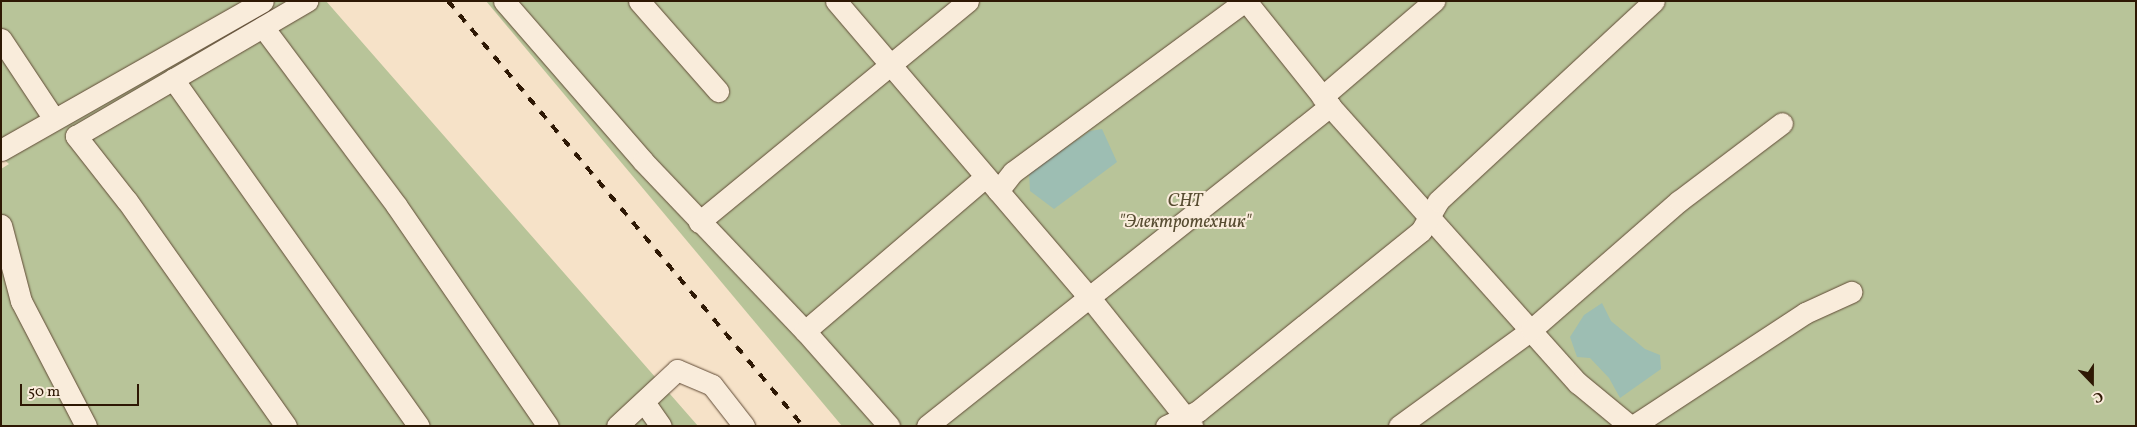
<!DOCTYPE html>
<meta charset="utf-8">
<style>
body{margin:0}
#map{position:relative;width:2137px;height:427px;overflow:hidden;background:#f6e2c8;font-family:Vollkorn,serif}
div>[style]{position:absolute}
.green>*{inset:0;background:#b8c499}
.water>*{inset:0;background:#9dbeb3}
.roads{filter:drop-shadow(0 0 1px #604a35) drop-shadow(0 0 1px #604a35)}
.minor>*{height:21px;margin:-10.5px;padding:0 10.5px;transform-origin:10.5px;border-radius:10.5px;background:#f9ecdb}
.rail>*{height:4px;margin-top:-2px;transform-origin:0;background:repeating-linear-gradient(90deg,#2e1804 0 9px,transparent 0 18px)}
span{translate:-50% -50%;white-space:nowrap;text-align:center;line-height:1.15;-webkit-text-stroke:4px #f9ecdb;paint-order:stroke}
.park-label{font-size:18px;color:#574c31;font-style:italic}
.frame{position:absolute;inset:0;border:2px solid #2e1804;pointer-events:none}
.north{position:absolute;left:2067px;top:357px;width:50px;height:50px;-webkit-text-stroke:4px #f9ecdb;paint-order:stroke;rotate:158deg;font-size:14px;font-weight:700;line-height:20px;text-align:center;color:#2e1804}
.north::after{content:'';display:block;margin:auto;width:18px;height:22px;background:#2e1804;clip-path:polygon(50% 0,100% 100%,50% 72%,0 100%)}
.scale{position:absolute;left:20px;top:384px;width:119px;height:22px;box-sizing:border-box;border:2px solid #2e1804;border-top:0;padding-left:6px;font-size:15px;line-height:18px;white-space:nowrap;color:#2e1804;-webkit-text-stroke:4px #f9ecdb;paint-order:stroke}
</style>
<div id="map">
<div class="green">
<i style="clip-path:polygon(1px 1px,326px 1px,698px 426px,1px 426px,1px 169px,9px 164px,1px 157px)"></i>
<i style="clip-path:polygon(486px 1px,2136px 1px,2136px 426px,842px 426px)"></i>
</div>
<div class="water">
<i style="clip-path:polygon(1102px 129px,1117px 162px,1054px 209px,1030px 191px,1029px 173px,1090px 131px)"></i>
<i style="clip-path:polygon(1602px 303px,1611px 321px,1645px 349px,1660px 355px,1661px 369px,1620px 398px,1609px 378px,1590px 358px,1577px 357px,1570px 337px,1584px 315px)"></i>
</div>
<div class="roads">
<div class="minor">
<i style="left:504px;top:1px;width:212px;rotate:49deg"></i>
<i style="left:643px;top:161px;width:235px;rotate:46.4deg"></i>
<i style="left:805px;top:331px;width:127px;rotate:48.5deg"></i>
<i style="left:639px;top:1px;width:120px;rotate:48.7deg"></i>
<i style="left:836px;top:1px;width:391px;rotate:49.5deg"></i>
<i style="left:1090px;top:298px;width:164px;rotate:51.4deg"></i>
<i style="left:1246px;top:1px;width:134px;rotate:51.3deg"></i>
<i style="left:1330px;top:106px;width:372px;rotate:48.2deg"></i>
<i style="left:1578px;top:383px;width:67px;rotate:39.6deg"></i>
<i style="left:263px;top:27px;width:222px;rotate:53.2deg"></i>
<i style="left:396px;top:205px;width:268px;rotate:55.5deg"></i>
<i style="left:1px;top:39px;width:96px;rotate:56.5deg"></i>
<i style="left:173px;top:79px;width:425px;rotate:54.7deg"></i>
<i style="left:1322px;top:97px;width:148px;rotate:-40.6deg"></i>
<i style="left:1px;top:150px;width:301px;rotate:-29.6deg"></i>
<i style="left:998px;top:191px;width:24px;rotate:-52deg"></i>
<i style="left:1013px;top:172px;width:288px;rotate:-36.4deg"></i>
<i style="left:699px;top:222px;width:348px;rotate:-39.4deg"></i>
<i style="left:1px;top:225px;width:79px;rotate:75.3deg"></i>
<i style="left:21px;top:301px;width:141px;rotate:62.5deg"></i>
<i style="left:805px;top:331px;width:237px;rotate:-40.5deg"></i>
<i style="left:644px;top:402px;width:29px;rotate:55deg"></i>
<i style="left:286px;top:426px;width:276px;rotate:-125.2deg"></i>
<i style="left:127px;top:201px;width:83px;rotate:-128.1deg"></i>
<i style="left:76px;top:136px;width:268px;rotate:-30.3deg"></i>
<i style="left:617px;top:426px;width:82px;rotate:-43deg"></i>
<i style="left:677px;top:370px;width:38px;rotate:23deg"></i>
<i style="left:712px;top:385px;width:52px;rotate:52deg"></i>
<i style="left:927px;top:426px;width:515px;rotate:-38.45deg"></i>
<i style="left:1166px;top:426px;width:35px;rotate:-25deg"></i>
<i style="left:1198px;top:411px;width:287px;rotate:-38.9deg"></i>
<i style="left:1421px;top:231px;width:34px;rotate:-60deg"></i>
<i style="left:1438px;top:201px;width:294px;rotate:-42.8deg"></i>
<i style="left:1399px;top:426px;width:163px;rotate:-36deg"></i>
<i style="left:1531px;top:330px;width:196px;rotate:-41.1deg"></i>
<i style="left:1679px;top:201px;width:129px;rotate:-37.1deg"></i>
<i style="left:1633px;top:426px;width:206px;rotate:-33.3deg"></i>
<i style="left:1805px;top:313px;width:51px;rotate:-24.5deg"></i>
</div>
</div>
<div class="rail">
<i style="left:448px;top:1px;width:554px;rotate:50.13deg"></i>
</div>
<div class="park-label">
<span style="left:1185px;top:213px">СНТ<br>"Электротехник"</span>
</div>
<div class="frame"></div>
<div class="north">С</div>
<div class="scale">50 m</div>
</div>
